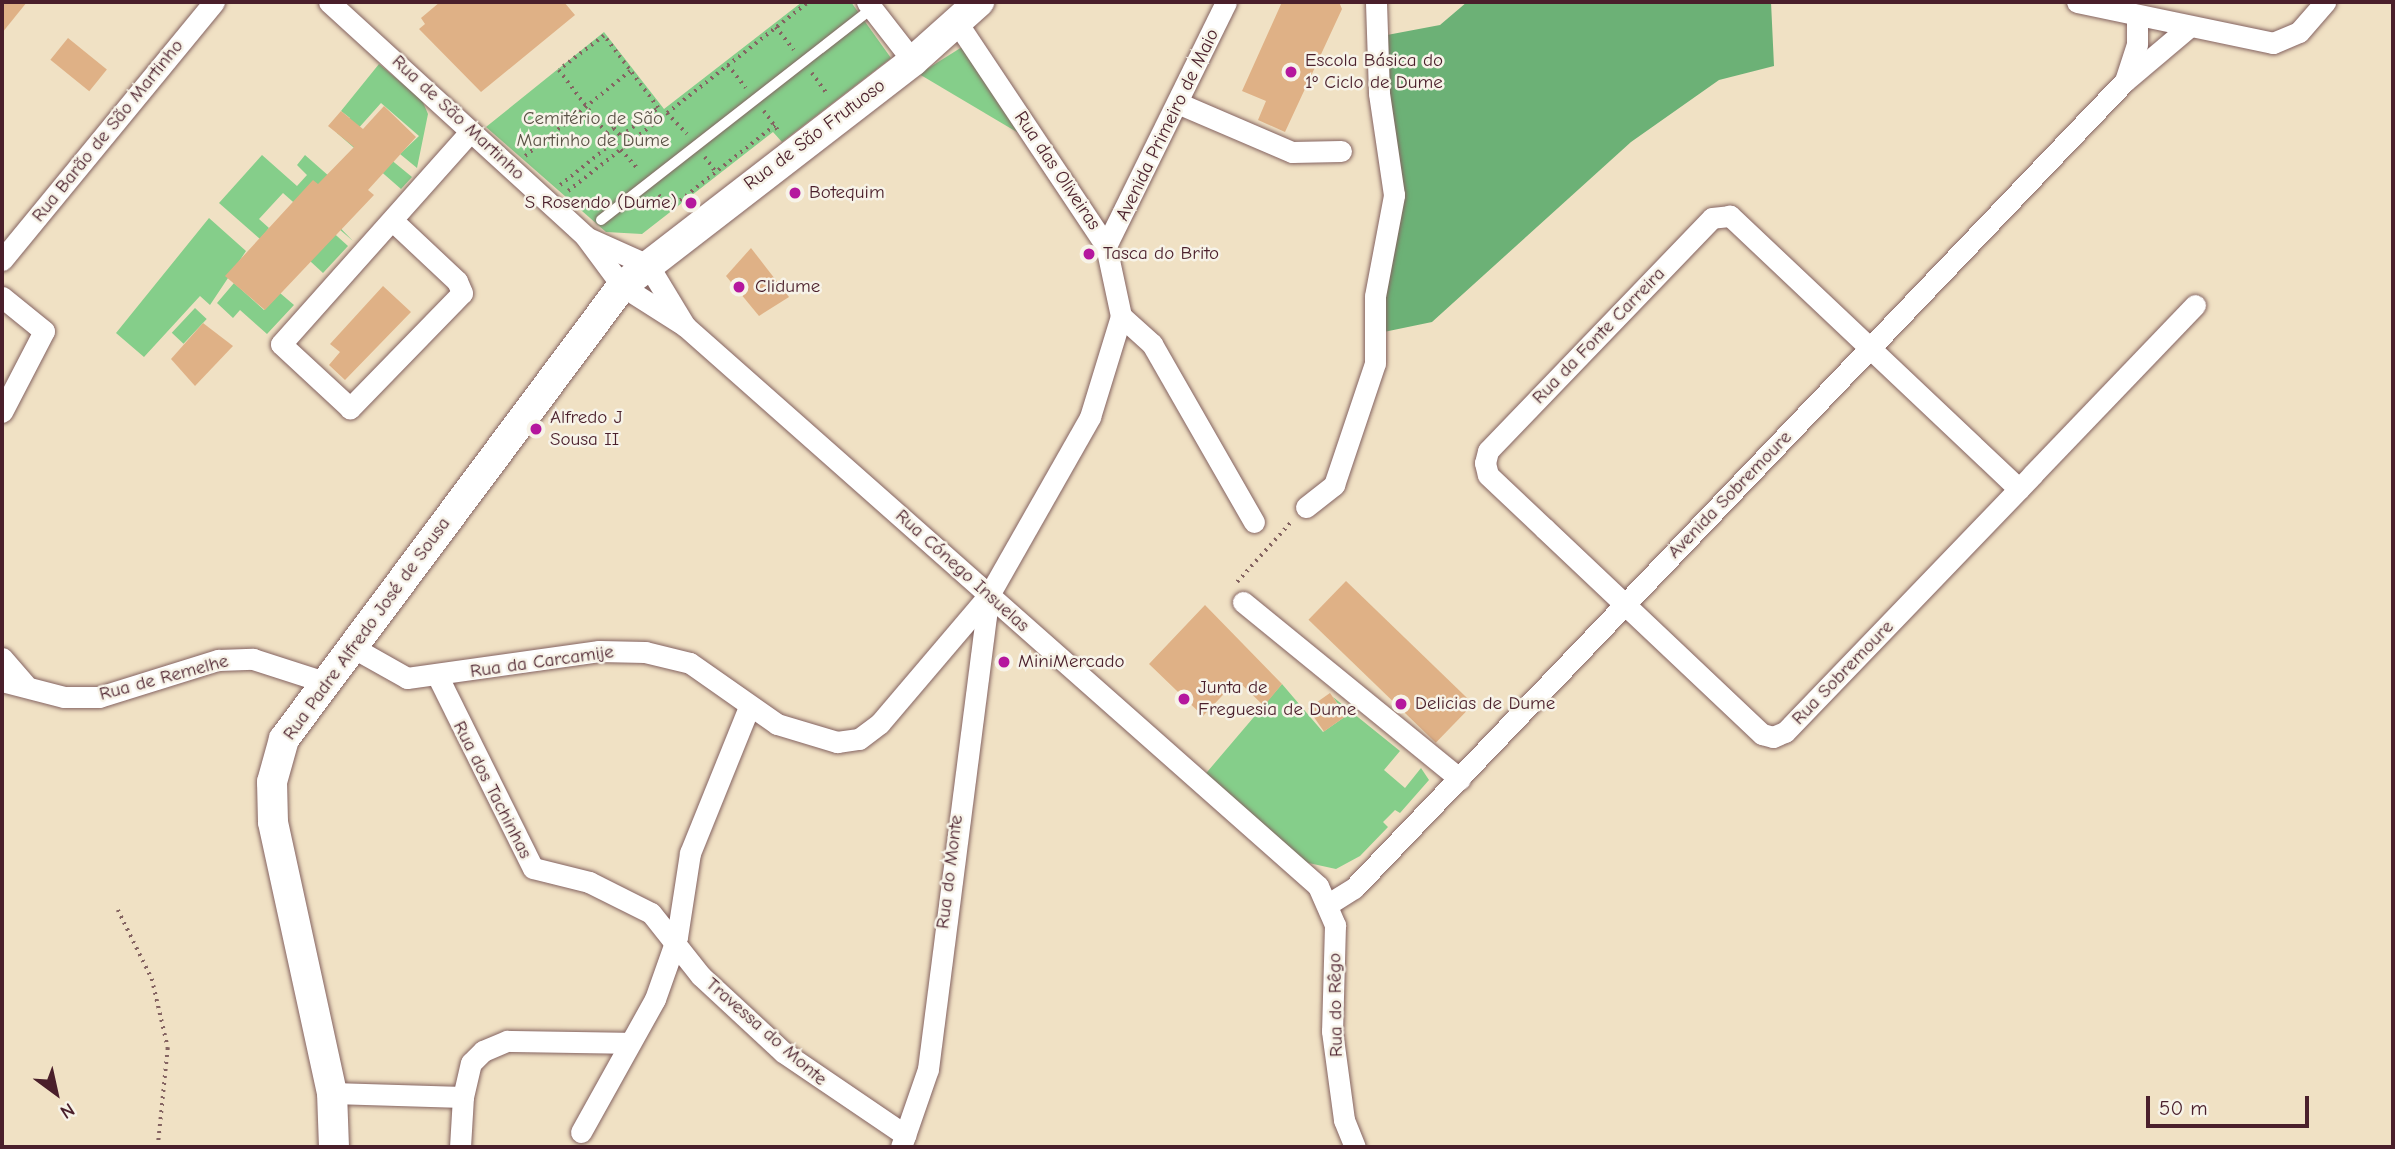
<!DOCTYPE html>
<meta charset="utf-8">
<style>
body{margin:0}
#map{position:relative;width:2395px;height:1149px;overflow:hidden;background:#f0e1c4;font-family:"Comic Neue",sans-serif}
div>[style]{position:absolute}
.green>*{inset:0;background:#85ce8a;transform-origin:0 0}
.forest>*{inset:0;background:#6cb176}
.building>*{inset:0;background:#dfb186;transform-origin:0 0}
.path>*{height:3.5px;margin-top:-1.75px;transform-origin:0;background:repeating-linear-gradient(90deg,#846361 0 2px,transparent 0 7px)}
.roads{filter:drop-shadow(0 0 2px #846361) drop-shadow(0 0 2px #846361)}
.lane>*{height:10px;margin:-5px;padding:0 5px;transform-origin:5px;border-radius:5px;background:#fff}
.street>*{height:21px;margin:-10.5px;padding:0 10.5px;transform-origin:10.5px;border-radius:10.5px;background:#fff}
.secondary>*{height:30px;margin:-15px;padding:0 15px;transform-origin:15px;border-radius:15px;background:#fff}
.dots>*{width:19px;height:19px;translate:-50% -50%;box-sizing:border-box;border:4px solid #f7f3e8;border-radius:50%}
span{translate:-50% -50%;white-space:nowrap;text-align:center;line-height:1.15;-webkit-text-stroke:5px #f7f3e8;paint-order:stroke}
.poi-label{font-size:19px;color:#4a1f2b}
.left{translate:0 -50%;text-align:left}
.right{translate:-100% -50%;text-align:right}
.street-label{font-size:19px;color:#4a1f2b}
.park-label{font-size:19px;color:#5c5448}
.frame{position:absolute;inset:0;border:4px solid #4a1f2b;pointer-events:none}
.north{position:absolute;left:21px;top:1058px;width:70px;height:70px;-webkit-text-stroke:5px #f7f3e8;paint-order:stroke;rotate:147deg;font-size:19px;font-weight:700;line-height:28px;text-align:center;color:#4a1f2b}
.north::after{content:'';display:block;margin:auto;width:24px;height:32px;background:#4a1f2b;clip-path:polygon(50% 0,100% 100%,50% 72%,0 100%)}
.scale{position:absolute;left:2146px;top:1096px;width:163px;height:32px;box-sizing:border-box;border:4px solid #4a1f2b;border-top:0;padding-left:9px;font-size:21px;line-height:24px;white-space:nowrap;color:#4a1f2b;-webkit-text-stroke:5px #f7f3e8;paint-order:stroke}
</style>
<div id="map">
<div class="green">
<i style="clip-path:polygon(802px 2px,851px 2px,891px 58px,782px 142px,773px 132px,642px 234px,606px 232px,486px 127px,604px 32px,664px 109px)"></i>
<i style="clip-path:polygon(970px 42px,1042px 147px,919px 74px)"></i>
<i style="clip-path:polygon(379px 64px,422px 100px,428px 114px,417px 168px,400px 154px,419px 136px,381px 103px,356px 131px,412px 177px,401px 189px,337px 133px,350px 118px,341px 111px)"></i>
<i style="clip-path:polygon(262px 155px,297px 186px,307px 175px,297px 165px,305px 155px,330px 177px,311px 198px,353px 241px,317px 210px,310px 217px,283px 193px,259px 219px,269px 228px,260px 239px,219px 203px)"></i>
<i style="clip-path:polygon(209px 218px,246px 251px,210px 305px,200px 296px,144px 357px,116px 333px)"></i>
<i style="clip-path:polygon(317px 218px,348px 246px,323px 273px,310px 261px)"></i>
<i style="clip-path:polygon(234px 283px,264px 310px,280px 293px,294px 305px,267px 334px,240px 310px,233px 318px,217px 303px)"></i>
<i style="left:195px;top:308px;width:16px;height:34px;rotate:43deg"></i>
<i style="clip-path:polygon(1282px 684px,1323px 732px,1346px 716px,1333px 697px,1400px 751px,1384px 770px,1405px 788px,1421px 768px,1429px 780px,1400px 813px,1395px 810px,1383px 822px,1388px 827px,1360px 856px,1336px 869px,1304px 862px,1202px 778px)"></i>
</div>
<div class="forest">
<i style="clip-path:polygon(1467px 2px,1771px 2px,1774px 66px,1719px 80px,1631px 142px,1432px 322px,1379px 333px,1395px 219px,1387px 35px,1440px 25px)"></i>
</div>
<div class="building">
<i style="clip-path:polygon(2px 2px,27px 2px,2px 33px)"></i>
<i style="clip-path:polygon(440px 2px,564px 2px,575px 15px,481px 92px,419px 29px,425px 24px,421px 18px)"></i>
<i style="clip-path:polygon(1282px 2px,1339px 2px,1342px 9px,1285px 132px,1258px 120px,1266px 101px,1242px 91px)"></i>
<i style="left:68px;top:38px;width:50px;height:28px;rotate:39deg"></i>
<i style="clip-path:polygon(384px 106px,416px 137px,368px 190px,374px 195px,265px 310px,225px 276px,313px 180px,318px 184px,354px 147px,328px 126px,341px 111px,363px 129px)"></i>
<i style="clip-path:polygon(751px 248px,789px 297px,759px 316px,726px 276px)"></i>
<i style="clip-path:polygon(383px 286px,411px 312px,345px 380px,329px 365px,340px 352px,330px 344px)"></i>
<i style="clip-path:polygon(203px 323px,233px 346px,195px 386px,171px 359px)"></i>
<i style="left:1346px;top:581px;width:177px;height:54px;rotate:44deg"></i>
<i style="clip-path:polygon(1205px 605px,1282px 684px,1264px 706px,1237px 680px,1203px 716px,1149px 664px)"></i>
<i style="left:1330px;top:693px;width:28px;height:27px;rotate:55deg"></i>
</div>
<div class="path">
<i style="left:776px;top:27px;width:29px;rotate:52deg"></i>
<i style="left:728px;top:65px;width:29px;rotate:52deg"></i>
<i style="left:812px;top:73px;width:27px;rotate:54deg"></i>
<i style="left:764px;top:111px;width:27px;rotate:54deg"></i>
<i style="left:667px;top:113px;width:29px;rotate:46deg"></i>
<i style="left:525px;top:156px;width:135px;rotate:-39deg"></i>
<i style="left:705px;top:157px;width:19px;rotate:54deg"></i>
<i style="left:560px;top:185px;width:59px;rotate:-38.8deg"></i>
<i style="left:606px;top:148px;width:11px;rotate:-131deg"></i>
<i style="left:599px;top:140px;width:10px;rotate:-37deg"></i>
<i style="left:607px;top:134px;width:9px;rotate:-41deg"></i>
<i style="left:614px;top:128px;width:11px;rotate:49deg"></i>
<i style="left:621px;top:136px;width:46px;rotate:-37.1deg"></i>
<i style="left:658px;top:108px;width:90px;rotate:-126.9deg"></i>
<i style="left:604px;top:36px;width:56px;rotate:142.9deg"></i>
<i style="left:559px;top:70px;width:80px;rotate:53.1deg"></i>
<i style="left:607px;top:134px;width:48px;rotate:48.4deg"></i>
<i style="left:568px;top:191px;width:305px;rotate:-38.2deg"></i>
<i style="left:659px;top:195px;width:17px;rotate:54deg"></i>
<i style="left:669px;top:209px;width:135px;rotate:-38.4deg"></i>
<i style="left:1237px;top:582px;width:82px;rotate:-48deg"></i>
<i style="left:118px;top:910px;width:77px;rotate:63.8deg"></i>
<i style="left:152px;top:979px;width:71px;rotate:76.9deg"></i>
<i style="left:168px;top:1048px;width:100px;rotate:95.8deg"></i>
</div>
<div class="roads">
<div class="lane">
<i style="left:601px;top:220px;width:344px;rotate:-38deg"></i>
</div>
<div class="street">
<i style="left:329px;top:2px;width:347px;rotate:42.4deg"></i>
<i style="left:585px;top:236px;width:62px;rotate:53.5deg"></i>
<i style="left:622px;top:286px;width:75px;rotate:32.4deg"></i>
<i style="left:685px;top:326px;width:845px;rotate:41.5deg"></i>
<i style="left:1318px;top:886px;width:43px;rotate:66.4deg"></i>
<i style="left:1335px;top:925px;width:106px;rotate:91.6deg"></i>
<i style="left:1332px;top:1031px;width:90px;rotate:82.3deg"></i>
<i style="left:1344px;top:1120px;width:29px;rotate:68deg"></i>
<i style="left:867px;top:2px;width:75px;rotate:52.1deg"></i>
<i style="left:2077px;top:2px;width:200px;rotate:11.8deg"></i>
<i style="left:2273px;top:43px;width:28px;rotate:-23deg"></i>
<i style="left:2299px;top:32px;width:40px;rotate:-49deg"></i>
<i style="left:2125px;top:81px;width:39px;rotate:-72deg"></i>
<i style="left:2137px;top:44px;width:27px;rotate:-90deg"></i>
<i style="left:1180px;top:104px;width:122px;rotate:23.2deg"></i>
<i style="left:1292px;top:152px;width:49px;rotate:-1.2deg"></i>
<i style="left:393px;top:221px;width:88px;rotate:43.2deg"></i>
<i style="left:457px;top:281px;width:13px;rotate:67deg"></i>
<i style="left:462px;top:293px;width:161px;rotate:134.2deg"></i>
<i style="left:350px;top:408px;width:94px;rotate:-137.2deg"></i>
<i style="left:281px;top:344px;width:285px;rotate:-48.3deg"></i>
<i style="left:588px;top:238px;width:66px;rotate:24.2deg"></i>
<i style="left:648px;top:265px;width:71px;rotate:58.8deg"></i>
<i style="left:1106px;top:246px;width:272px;rotate:-63.8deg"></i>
<i style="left:2px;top:260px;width:334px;rotate:-50.6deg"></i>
<i style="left:2px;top:297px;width:54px;rotate:39deg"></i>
<i style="left:44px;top:331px;width:91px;rotate:117.4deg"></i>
<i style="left:1121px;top:316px;width:42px;rotate:42.1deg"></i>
<i style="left:1152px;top:344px;width:205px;rotate:60.2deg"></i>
<i style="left:2019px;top:489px;width:398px;rotate:-136.6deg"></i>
<i style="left:1730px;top:216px;width:18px;rotate:174deg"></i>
<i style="left:1712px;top:218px;width:323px;rotate:133.9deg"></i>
<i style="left:1488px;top:451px;width:12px;rotate:104deg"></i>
<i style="left:1485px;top:463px;width:12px;rotate:76deg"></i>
<i style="left:1488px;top:475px;width:77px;rotate:43.4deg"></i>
<i style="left:1544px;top:528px;width:300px;rotate:43.4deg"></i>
<i style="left:1762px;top:734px;width:11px;rotate:15deg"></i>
<i style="left:1773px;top:737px;width:13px;rotate:-23deg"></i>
<i style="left:1785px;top:732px;width:358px;rotate:-46.1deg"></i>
<i style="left:2033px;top:474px;width:234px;rotate:-46.2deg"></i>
<i style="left:1306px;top:507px;width:36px;rotate:-38deg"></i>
<i style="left:1334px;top:485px;width:129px;rotate:-71.4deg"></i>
<i style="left:1375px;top:363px;width:67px;rotate:-90deg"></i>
<i style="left:1375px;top:296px;width:103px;rotate:-79.3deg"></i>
<i style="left:1394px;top:195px;width:103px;rotate:-98.4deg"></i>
<i style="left:1379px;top:93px;width:91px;rotate:-91.9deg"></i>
<i style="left:1243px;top:602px;width:280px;rotate:39.2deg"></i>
<i style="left:352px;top:647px;width:63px;rotate:29.4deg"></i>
<i style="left:407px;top:678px;width:194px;rotate:-8deg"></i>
<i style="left:599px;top:651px;width:46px;rotate:1.2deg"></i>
<i style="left:645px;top:652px;width:46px;rotate:13.7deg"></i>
<i style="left:690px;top:663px;width:106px;rotate:35deg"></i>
<i style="left:777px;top:724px;width:63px;rotate:16.7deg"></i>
<i style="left:837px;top:742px;width:22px;rotate:-8deg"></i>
<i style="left:859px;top:739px;width:26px;rotate:-37deg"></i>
<i style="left:880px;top:723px;width:168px;rotate:-49.6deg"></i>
<i style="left:2px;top:658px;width:35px;rotate:49deg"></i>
<i style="left:438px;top:677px;width:213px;rotate:63.6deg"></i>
<i style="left:533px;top:868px;width:58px;rotate:14deg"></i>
<i style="left:589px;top:882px;width:69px;rotate:26.6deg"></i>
<i style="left:651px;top:913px;width:80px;rotate:51.6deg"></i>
<i style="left:701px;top:976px;width:112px;rotate:42.8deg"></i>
<i style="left:783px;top:1052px;width:148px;rotate:34.2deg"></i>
<i style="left:2px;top:681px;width:64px;rotate:14.5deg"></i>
<i style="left:64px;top:697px;width:35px"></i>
<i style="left:99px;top:697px;width:125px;rotate:-17.3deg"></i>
<i style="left:218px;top:660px;width:35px;rotate:-2deg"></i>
<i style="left:253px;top:659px;width:75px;rotate:17.9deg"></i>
<i style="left:1330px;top:903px;width:28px;rotate:-32deg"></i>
<i style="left:1354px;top:888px;width:1116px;rotate:-46.31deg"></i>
<i style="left:2125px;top:81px;width:84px;rotate:-40.2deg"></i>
<i style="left:332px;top:1093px;width:131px;rotate:1.7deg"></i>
<i style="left:581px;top:1132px;width:152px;rotate:-60.9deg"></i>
<i style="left:655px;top:999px;width:66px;rotate:-70.5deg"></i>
<i style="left:677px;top:937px;width:85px;rotate:-81.2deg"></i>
<i style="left:690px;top:853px;width:157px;rotate:-68deg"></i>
<i style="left:460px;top:1147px;width:50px;rotate:-86.6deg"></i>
<i style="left:463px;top:1097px;width:35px;rotate:-77deg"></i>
<i style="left:471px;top:1063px;width:17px;rotate:-45deg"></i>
<i style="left:483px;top:1051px;width:26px;rotate:-23deg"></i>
<i style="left:507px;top:1041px;width:121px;rotate:0.9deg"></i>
<i style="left:901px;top:1147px;width:83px;rotate:-70.9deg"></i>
<i style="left:928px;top:1069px;width:478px;rotate:-82.7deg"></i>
<i style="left:989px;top:595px;width:205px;rotate:-60.4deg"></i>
<i style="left:1090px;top:417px;width:106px;rotate:-72.9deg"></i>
<i style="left:1121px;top:316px;width:72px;rotate:-102.1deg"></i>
<i style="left:1106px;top:246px;width:267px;rotate:-123.7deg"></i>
</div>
<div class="secondary">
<i style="left:334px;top:1147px;width:54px;rotate:-92.1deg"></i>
<i style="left:332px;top:1093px;width:277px;rotate:-102.3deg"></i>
<i style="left:273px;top:822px;width:40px;rotate:-91.4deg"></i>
<i style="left:272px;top:782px;width:45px;rotate:-74.4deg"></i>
<i style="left:284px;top:739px;width:565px;rotate:-53.27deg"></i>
<i style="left:622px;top:286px;width:368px;rotate:-37.7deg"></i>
<i style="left:913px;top:61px;width:89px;rotate:-41.8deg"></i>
</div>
</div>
<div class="dots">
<i style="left:1291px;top:72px;background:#b5179e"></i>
<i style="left:795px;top:193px;background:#b5179e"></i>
<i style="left:691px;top:203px;background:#b5179e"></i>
<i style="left:1089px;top:254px;background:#b5179e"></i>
<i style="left:739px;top:287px;background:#b5179e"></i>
<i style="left:536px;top:429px;background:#b5179e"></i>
<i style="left:1004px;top:662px;background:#b5179e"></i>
<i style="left:1184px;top:699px;background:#b5179e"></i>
<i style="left:1401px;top:704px;background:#b5179e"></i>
</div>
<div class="poi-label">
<span class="left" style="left:1305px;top:72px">Escola Básica do<br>1º Ciclo de Dume</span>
<span class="left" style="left:809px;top:193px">Botequim</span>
<span class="right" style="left:677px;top:203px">S Rosendo (Dume)</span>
<span class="left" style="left:1103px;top:254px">Tasca do Brito</span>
<span class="left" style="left:755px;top:287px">Clidume</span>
<span class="left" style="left:550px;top:429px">Alfredo J<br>Sousa II</span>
<span class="left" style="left:1018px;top:662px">MiniMercado</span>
<span class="left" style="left:1198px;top:699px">Junta de<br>Freguesia de Dume</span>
<span class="left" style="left:1415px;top:704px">Delicias de Dume</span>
</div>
<div class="street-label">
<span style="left:458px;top:118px;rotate:43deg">Rua de São Martinho</span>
<span style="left:1168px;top:125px;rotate:-64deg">Avenida Primeiro de Maio</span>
<span style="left:108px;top:131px;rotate:-51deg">Rua Barão de São Martinho</span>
<span style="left:815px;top:135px;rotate:-37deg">Rua de São Frutuoso</span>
<span style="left:1057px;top:171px;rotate:56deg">Rua das Oliveiras</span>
<span style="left:1599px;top:336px;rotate:-46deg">Rua da Fonte Carreira</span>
<span style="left:1730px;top:495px;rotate:-46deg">Avenida Sobremoure</span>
<span style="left:962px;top:571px;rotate:42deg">Rua Cónego Insuelas</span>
<span style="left:367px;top:629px;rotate:-54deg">Rua Padre Alfredo José de Sousa</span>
<span style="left:542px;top:662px;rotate:-8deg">Rua da Carcamije</span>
<span style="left:1843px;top:673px;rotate:-46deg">Rua Sobremoure</span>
<span style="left:164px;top:678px;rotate:-15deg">Rua de Remelhe</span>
<span style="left:492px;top:790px;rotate:63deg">Rua dos Tachinhas</span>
<span style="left:950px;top:872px;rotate:-83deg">Rua do Monte</span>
<span style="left:1336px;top:1005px;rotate:-91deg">Rua do Rêgo</span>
<span style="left:766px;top:1032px;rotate:41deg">Travessa do Monte</span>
</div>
<div class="park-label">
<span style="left:593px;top:130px">Cemitério de São<br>Martinho de Dume</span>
</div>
<div class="frame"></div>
<div class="north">N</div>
<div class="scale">50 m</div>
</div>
